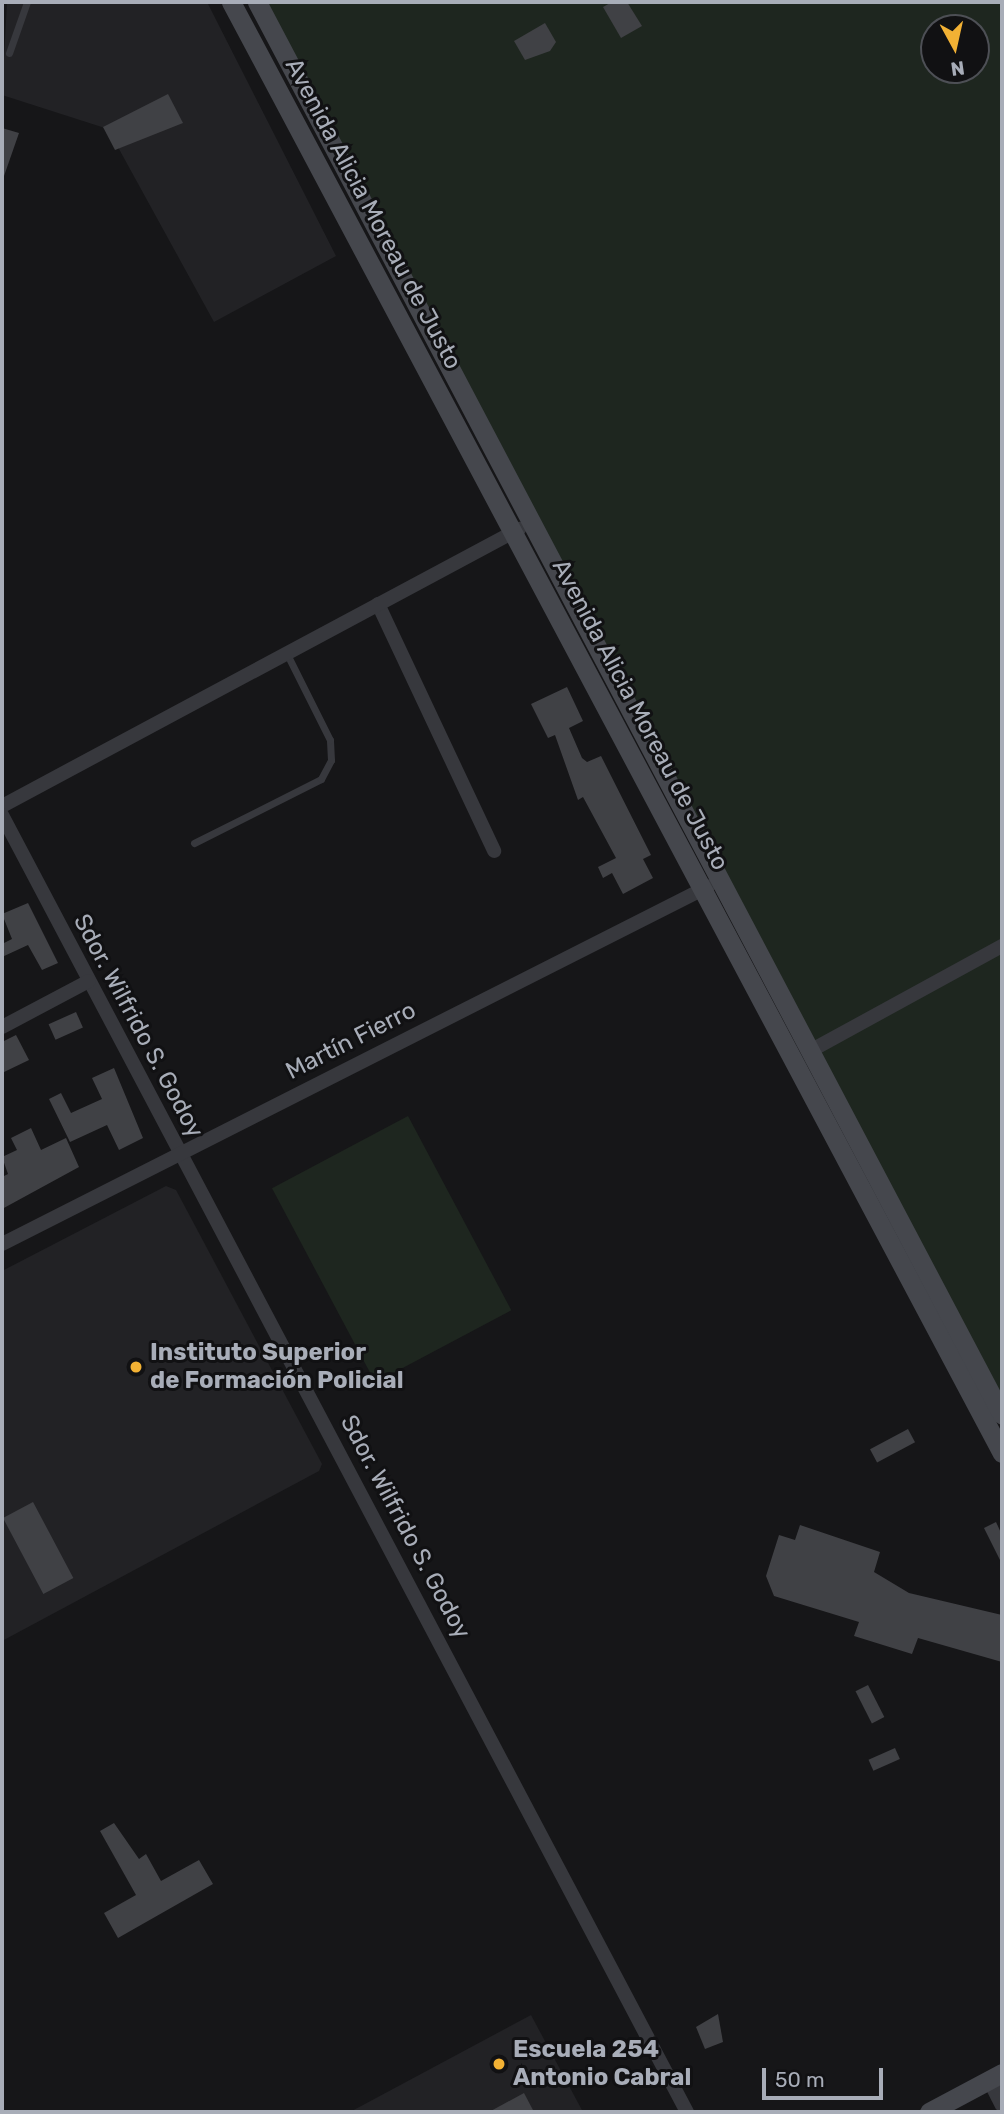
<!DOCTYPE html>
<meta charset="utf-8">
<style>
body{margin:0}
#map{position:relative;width:1004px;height:2114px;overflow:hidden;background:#161618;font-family:Rubik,sans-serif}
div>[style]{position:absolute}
.built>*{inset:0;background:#222225}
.green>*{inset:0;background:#1e261f;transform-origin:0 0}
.building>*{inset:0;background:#404145;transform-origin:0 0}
.service>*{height:7px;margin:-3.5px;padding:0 3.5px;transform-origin:3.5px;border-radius:3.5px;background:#37383d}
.minor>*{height:14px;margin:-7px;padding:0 7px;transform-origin:7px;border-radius:7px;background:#37383d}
.secondary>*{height:19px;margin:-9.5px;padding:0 9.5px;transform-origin:9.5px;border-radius:9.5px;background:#45474d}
.dots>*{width:19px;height:19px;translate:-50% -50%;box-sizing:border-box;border:4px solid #111113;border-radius:50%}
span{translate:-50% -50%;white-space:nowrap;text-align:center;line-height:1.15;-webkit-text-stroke:6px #111113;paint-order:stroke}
.street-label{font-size:24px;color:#a8adb8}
.poi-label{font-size:24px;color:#a8adb8;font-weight:700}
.left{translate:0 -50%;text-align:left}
.frame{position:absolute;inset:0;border:4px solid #a8adb8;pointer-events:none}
.north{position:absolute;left:920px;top:14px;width:70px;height:70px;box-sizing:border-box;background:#111113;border:2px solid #4d4f55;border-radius:50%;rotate:172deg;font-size:19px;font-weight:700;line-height:28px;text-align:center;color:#a8adb8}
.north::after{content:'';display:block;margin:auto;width:24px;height:32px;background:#f2b134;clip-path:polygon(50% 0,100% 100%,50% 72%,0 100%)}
.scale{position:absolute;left:762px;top:2068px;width:121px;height:32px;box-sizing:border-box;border:4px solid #a8adb8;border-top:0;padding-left:9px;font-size:21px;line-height:24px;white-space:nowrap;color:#a8adb8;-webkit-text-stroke:5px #111113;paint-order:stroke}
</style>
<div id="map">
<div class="built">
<i style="clip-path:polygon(7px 2px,207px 2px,336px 256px,214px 322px,108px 129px,2px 95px)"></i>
<i style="clip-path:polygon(166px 1186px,176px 1190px,322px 1464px,319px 1471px,2px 1641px,2px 1271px)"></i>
<i style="clip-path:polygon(531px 2015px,583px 2112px,350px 2112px)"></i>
</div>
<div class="green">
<i style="clip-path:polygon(evenodd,256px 2px,1002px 2px,1002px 1411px,256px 2px,934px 28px,976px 28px,976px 70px,934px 70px,934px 28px)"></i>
<i style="left:408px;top:1116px;width:220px;height:154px;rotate:62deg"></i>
</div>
<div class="building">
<i style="clip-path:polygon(612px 2px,627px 2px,642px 26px,621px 38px,603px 7px)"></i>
<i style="clip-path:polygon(545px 23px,556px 42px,550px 51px,525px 60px,514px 41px)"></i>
<i style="clip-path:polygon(168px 94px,183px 123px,115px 150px,103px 127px)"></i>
<i style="clip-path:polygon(2px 128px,19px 133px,4px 176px,2px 176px)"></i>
<i style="clip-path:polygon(567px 687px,583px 721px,569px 728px,582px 758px,587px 762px,601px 756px,651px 855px,643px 859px,653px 878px,623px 894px,612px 873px,603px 878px,598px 867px,616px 858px,583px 797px,578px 800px,555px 735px,548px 738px,531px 704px)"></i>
<i style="clip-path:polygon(28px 903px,58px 963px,42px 970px,28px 945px,2px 957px,2px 944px,12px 939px,2px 914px)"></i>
<i style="left:76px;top:1012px;width:17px;height:30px;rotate:66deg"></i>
<i style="clip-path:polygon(16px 1035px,29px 1060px,2px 1073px,2px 1042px)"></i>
<i style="clip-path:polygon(114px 1068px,143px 1138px,119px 1150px,107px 1125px,70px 1142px,49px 1099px,61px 1093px,71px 1113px,102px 1099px,92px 1078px)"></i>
<i style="clip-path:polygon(31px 1128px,41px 1150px,66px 1138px,79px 1167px,2px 1209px,2px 1177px,8px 1174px,2px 1157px,17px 1150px,11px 1138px)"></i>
<i style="left:908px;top:1429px;width:15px;height:43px;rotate:62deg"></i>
<i style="left:33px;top:1502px;width:86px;height:34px;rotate:62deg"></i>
<i style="clip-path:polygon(996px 1522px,1002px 1535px,1002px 1564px,984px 1528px)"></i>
<i style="clip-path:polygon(800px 1525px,880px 1552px,874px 1572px,909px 1593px,1002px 1615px,1002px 1662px,918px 1638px,912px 1654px,854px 1636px,859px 1622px,774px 1596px,766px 1576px,779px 1535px,795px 1540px)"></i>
<i style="left:868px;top:1685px;width:36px;height:14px;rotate:63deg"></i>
<i style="left:895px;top:1748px;width:12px;height:29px;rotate:66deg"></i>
<i style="clip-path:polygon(114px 1823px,139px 1859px,146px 1854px,161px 1881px,199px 1860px,213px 1884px,118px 1938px,104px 1913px,136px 1895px,100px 1831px)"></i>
<i style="clip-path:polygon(718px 2014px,723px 2042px,705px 2049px,696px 2027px)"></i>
<i style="clip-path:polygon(524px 2093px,534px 2112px,489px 2112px)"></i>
</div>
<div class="service">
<i style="left:9px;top:53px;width:54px;rotate:-70.6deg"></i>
<i style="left:194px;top:843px;width:142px;rotate:-26.7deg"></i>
<i style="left:321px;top:779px;width:21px;rotate:-62deg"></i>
<i style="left:331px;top:760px;width:20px;rotate:-93deg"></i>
<i style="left:330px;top:740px;width:96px;rotate:-116.6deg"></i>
</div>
<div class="minor">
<i style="left:378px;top:604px;width:273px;rotate:64.8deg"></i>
<i style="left:2px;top:806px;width:587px;rotate:-28.18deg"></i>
<i style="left:2px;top:815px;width:1467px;rotate:62.16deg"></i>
<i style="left:2px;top:1027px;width:98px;rotate:-27.9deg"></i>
<i style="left:810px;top:1051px;width:219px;rotate:-28.7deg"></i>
<i style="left:2px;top:1244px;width:792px;rotate:-26.86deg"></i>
<i style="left:989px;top:2080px;width:28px;rotate:63deg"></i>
</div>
<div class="secondary">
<i style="left:231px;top:2px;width:1643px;rotate:62.02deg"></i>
<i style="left:257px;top:2px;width:1597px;rotate:62.2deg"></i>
<i style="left:929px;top:2112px;width:83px;rotate:-28.1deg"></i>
</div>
<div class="dots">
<i style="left:136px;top:1367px;background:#f2b134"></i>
<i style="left:499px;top:2064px;background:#f2b134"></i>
</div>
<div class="street-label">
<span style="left:373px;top:214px;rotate:62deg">Avenida Alicia Moreau de Justo</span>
<span style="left:640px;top:715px;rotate:62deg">Avenida Alicia Moreau de Justo</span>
<span style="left:138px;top:1026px;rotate:62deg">Sdor. Wilfrido S. Godoy</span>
<span style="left:351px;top:1041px;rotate:-27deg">Martín Fierro</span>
<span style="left:405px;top:1527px;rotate:62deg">Sdor. Wilfrido S. Godoy</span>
</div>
<div class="poi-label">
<span class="left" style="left:150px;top:1367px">Instituto Superior<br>de Formación Policial</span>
<span class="left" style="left:513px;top:2064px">Escuela 254<br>Antonio Cabral</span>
</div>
<div class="frame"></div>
<div class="north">N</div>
<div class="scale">50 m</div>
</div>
